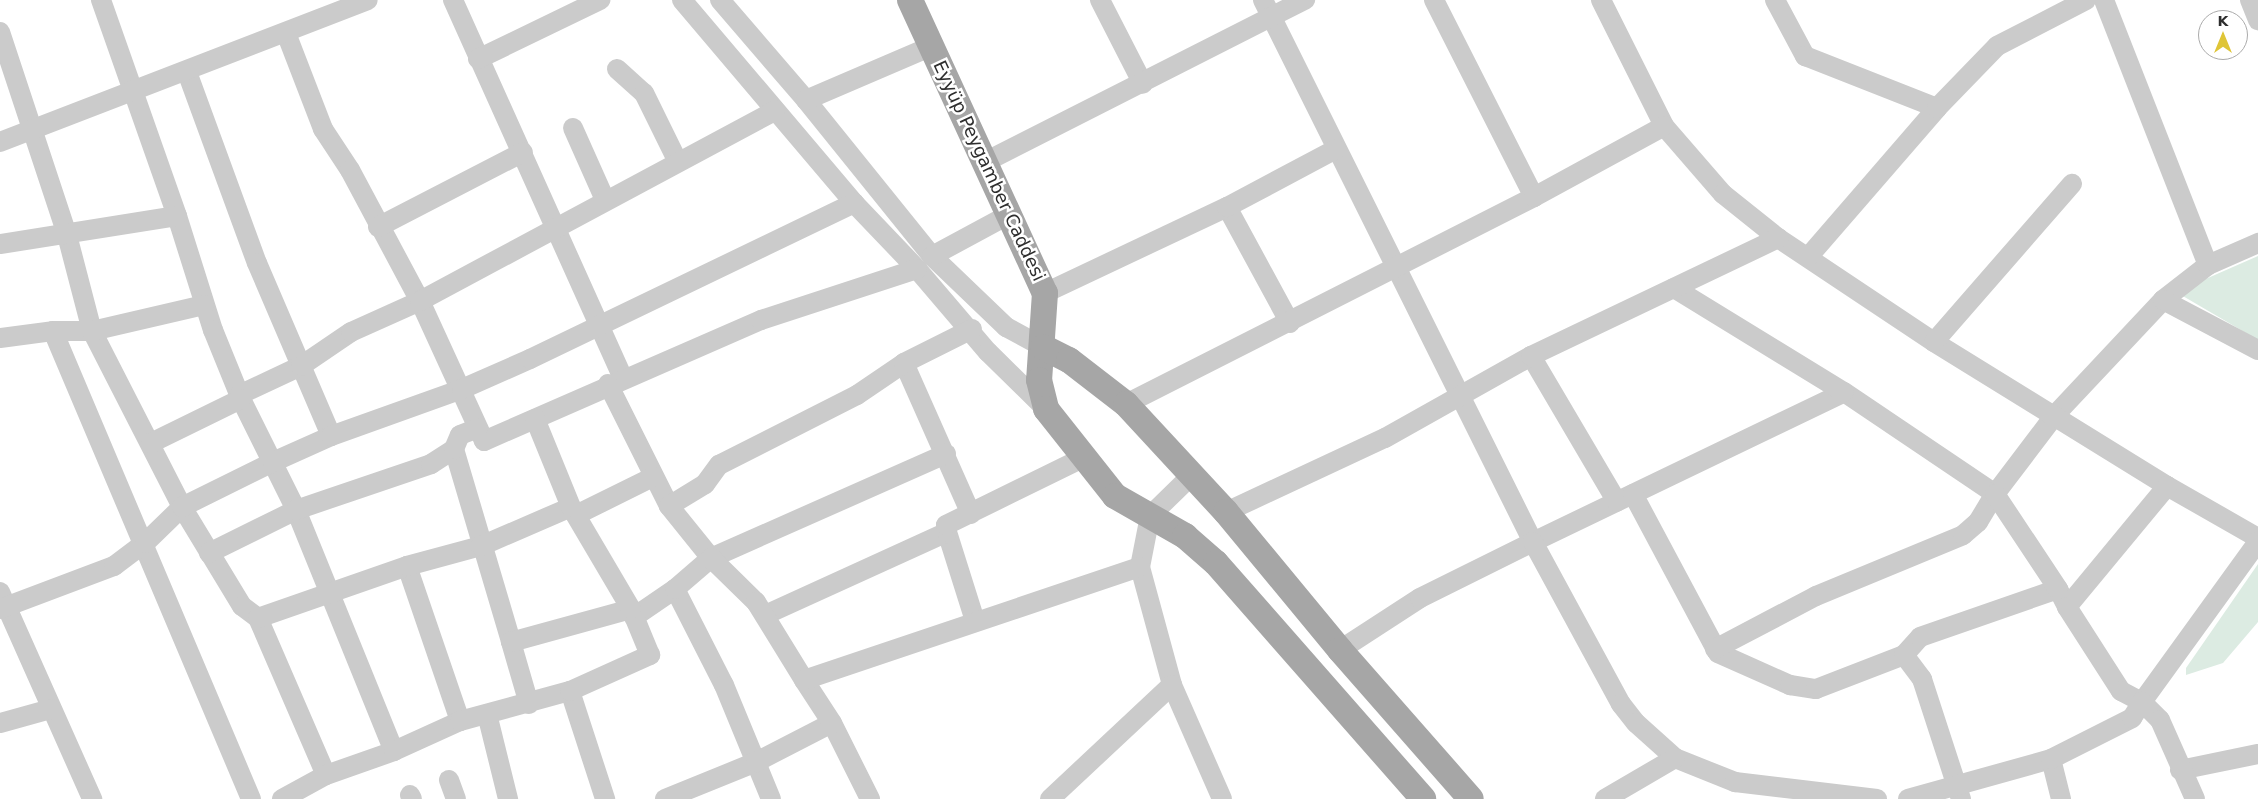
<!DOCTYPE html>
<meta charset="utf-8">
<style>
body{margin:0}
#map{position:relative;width:2258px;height:799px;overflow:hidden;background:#fff;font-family:"DejaVu Sans",sans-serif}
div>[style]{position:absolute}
.green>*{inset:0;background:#dcebe2}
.minor>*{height:20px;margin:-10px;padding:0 10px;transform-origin:10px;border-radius:10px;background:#cbcbcb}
.major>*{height:26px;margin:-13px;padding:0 13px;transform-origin:13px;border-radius:13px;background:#a6a6a6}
span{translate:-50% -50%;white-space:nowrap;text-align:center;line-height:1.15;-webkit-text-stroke:5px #fff;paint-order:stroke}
.street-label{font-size:18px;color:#2e2e2e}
.north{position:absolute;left:2198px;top:10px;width:50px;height:50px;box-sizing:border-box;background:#fff;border:1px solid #ababab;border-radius:50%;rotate:0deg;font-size:14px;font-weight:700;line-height:20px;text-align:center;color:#2e2e2e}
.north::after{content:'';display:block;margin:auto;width:18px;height:22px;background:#dfc537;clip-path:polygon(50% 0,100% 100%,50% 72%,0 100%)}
</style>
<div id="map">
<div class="green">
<i style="clip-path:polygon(2258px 256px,2258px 340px,2176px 292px)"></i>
<i style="clip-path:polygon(2258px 564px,2258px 622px,2223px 663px,2186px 675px,2186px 668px)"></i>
</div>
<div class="minor">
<i style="left:101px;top:0;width:229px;rotate:70.6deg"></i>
<i style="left:177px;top:216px;width:120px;rotate:72.5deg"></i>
<i style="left:213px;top:330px;width:74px;rotate:67.9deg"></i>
<i style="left:241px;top:399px;width:124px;rotate:63.6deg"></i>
<i style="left:296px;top:510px;width:260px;rotate:67.9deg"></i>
<i style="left:453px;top:0;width:414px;rotate:65.8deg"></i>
<i style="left:682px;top:0;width:266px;rotate:49.7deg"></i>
<i style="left:854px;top:203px;width:91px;rotate:46.3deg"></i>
<i style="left:917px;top:269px;width:109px;rotate:49.5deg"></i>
<i style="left:988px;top:352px;width:81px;rotate:44.5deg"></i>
<i style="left:720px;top:0;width:132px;rotate:49.3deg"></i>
<i style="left:806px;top:100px;width:201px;rotate:51.1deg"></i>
<i style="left:932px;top:256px;width:103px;rotate:43.8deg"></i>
<i style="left:1006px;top:327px;width:42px;rotate:28.4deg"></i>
<i style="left:1100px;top:0;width:94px;rotate:62.9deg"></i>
<i style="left:1263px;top:0;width:606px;rotate:63.52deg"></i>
<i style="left:1533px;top:542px;width:345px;rotate:-25.7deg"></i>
<i style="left:1844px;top:392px;width:182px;rotate:34deg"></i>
<i style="left:1995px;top:494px;width:99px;rotate:-52.8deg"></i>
<i style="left:2055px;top:415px;width:158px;rotate:-46.8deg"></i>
<i style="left:2163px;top:300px;width:57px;rotate:-37.9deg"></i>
<i style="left:2208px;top:265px;width:55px;rotate:-23.7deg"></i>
<i style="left:1434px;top:0;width:221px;rotate:63.1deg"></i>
<i style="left:1601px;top:0;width:141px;rotate:63.4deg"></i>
<i style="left:1664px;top:126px;width:90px;rotate:49.1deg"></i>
<i style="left:1723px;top:194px;width:70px;rotate:38.7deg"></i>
<i style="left:1778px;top:238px;width:187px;rotate:33.7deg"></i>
<i style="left:1934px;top:342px;width:274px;rotate:31.7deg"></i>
<i style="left:2167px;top:486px;width:105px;rotate:29.7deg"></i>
<i style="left:1775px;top:0;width:64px;rotate:61.8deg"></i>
<i style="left:1805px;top:56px;width:142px;rotate:21.5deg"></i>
<i style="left:2104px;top:0;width:285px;rotate:68.6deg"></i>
<i style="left:2250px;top:0;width:22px;rotate:68deg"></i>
<i style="left:0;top:32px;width:214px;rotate:71.7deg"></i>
<i style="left:67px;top:235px;width:99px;rotate:75.4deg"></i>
<i style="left:92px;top:331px;width:198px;rotate:62.9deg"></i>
<i style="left:182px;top:507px;width:116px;rotate:58.8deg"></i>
<i style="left:242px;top:606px;width:20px;rotate:37deg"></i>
<i style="left:258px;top:618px;width:171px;rotate:66.6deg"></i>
<i style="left:286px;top:33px;width:103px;rotate:68.9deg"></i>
<i style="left:323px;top:129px;width:49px;rotate:56.6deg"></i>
<i style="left:350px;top:170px;width:149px;rotate:61.9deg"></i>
<i style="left:420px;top:301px;width:154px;rotate:65.4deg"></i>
<i style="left:484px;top:441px;width:302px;rotate:-23.6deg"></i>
<i style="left:761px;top:320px;width:164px;rotate:-18.1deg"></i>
<i style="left:478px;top:59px;width:136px;rotate:-25.8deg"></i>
<i style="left:617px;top:69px;width:36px;rotate:42deg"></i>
<i style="left:644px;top:93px;width:77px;rotate:63.8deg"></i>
<i style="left:187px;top:72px;width:203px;rotate:69.9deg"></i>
<i style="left:257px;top:263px;width:188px;rotate:66.8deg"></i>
<i style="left:806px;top:100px;width:137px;rotate:-23.2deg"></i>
<i style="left:573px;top:128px;width:79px;rotate:66deg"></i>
<i style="left:0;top:142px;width:394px;rotate:-21.1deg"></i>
<i style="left:985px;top:162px;width:359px;rotate:-26.9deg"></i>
<i style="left:1227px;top:207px;width:132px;rotate:61.5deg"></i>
<i style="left:378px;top:227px;width:163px;rotate:-27.3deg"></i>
<i style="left:0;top:244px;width:179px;rotate:-9deg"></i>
<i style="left:932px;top:256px;width:89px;rotate:-28.3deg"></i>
<i style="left:1809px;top:256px;width:196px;rotate:-49.1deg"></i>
<i style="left:1937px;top:108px;width:86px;rotate:-45.9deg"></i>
<i style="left:1997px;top:46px;width:100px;rotate:-27.3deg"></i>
<i style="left:1674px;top:288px;width:199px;rotate:31.5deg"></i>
<i style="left:1045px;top:293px;width:201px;rotate:-25.3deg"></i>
<i style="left:1227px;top:207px;width:123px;rotate:-28deg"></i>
<i style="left:2163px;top:300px;width:107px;rotate:27.8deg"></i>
<i style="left:53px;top:331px;width:508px;rotate:67.07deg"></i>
<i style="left:0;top:338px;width:53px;rotate:-7.5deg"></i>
<i style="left:53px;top:331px;width:39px"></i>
<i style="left:92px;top:331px;width:115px;rotate:-13.1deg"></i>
<i style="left:1934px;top:342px;width:210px;rotate:-48.9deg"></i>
<i style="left:1531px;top:356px;width:169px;rotate:59.5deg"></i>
<i style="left:904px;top:363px;width:165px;rotate:66.1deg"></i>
<i style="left:608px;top:384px;width:136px;rotate:63.4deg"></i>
<i style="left:669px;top:506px;width:67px;rotate:51.1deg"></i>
<i style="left:711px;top:558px;width:257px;rotate:-23.9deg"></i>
<i style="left:239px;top:395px;width:68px;rotate:-25.1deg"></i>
<i style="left:301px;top:366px;width:60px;rotate:-34.2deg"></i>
<i style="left:351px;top:332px;width:76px;rotate:-24.2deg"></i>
<i style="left:420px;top:301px;width:403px;rotate:-28.2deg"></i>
<i style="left:1126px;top:404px;width:458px;rotate:-26.9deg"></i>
<i style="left:1534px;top:197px;width:148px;rotate:-28.6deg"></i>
<i style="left:151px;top:443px;width:100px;rotate:-26.1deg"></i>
<i style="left:454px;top:449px;width:201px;rotate:73.5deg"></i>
<i style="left:1192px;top:475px;width:59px;rotate:135.7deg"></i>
<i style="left:1150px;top:516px;width:52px;rotate:101.1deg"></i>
<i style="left:1140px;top:567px;width:122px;rotate:74.8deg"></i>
<i style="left:1172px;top:685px;width:124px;rotate:66.3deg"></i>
<i style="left:1633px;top:494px;width:180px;rotate:61.9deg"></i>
<i style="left:1718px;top:653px;width:79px;rotate:24deg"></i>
<i style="left:1790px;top:685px;width:26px;rotate:9deg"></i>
<i style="left:1816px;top:689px;width:94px;rotate:-21.1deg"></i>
<i style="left:1904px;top:655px;width:24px;rotate:-48deg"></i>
<i style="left:1920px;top:637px;width:146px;rotate:-19.2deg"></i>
<i style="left:2058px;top:589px;width:20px;rotate:63deg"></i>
<i style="left:2067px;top:607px;width:157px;rotate:-50.4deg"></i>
<i style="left:669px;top:506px;width:42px;rotate:-31.4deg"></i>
<i style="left:705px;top:484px;width:24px;rotate:-54deg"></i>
<i style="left:719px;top:465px;width:155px;rotate:-26.9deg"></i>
<i style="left:857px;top:395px;width:57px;rotate:-34.2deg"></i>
<i style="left:904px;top:363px;width:76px;rotate:-26.6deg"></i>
<i style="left:1226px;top:512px;width:175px;rotate:-25deg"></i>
<i style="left:1385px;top:438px;width:167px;rotate:-29.3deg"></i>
<i style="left:1531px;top:356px;width:274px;rotate:-25.5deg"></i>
<i style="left:576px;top:515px;width:86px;rotate:-26.3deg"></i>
<i style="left:947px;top:532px;width:93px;rotate:72.5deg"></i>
<i style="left:209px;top:553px;width:97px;rotate:-26.3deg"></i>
<i style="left:296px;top:510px;width:143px;rotate:-18.8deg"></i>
<i style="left:431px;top:464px;width:27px;rotate:-33deg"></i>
<i style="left:454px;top:449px;width:15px;rotate:-67deg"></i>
<i style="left:460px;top:435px;width:19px;rotate:-21deg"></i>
<i style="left:407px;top:566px;width:164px;rotate:71.1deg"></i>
<i style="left:675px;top:589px;width:108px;rotate:63deg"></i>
<i style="left:724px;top:685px;width:123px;rotate:67.6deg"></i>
<i style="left:0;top:592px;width:227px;rotate:66deg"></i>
<i style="left:2067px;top:607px;width:100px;rotate:57.3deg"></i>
<i style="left:2121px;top:691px;width:24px;rotate:28deg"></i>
<i style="left:2142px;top:702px;width:198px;rotate:-54.1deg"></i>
<i style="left:0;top:609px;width:122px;rotate:-20.7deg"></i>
<i style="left:114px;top:566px;width:39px;rotate:-37deg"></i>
<i style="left:145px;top:543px;width:52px;rotate:-44.2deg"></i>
<i style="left:182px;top:507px;width:102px;rotate:-26.3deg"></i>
<i style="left:273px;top:462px;width:64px;rotate:-24.1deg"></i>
<i style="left:331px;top:436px;width:139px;rotate:-19.7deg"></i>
<i style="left:462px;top:389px;width:74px;rotate:-23.8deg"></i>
<i style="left:530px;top:359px;width:360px;rotate:-25.7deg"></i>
<i style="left:765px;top:615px;width:200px;rotate:-24.5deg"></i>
<i style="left:947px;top:532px;width:7px;rotate:-98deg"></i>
<i style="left:946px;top:525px;width:155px;rotate:-26.1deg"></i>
<i style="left:634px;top:617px;width:50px;rotate:-34.3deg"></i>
<i style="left:675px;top:589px;width:48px;rotate:-40.7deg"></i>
<i style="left:711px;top:558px;width:63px;rotate:44.4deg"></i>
<i style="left:756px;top:602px;width:92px;rotate:58.4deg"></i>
<i style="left:258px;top:618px;width:158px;rotate:-19.2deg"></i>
<i style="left:407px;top:566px;width:77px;rotate:-15.1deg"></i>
<i style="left:481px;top:546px;width:98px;rotate:-23.4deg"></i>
<i style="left:1715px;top:649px;width:114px;rotate:-27.7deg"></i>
<i style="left:1816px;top:596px;width:159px;rotate:-22.5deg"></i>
<i style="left:1963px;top:535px;width:20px;rotate:-41deg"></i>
<i style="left:1978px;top:522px;width:33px;rotate:-59deg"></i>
<i style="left:1995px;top:494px;width:114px;rotate:56.4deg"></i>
<i style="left:1340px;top:650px;width:95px;rotate:-33deg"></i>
<i style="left:1420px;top:598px;width:126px;rotate:-26.4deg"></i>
<i style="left:1533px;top:542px;width:184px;rotate:61.5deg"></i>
<i style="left:1621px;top:704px;width:24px;rotate:52deg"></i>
<i style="left:1636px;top:723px;width:52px;rotate:41.9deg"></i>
<i style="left:1675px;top:758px;width:65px;rotate:21.8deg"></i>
<i style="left:1735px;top:782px;width:143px;rotate:6.8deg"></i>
<i style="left:1904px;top:655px;width:30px;rotate:53deg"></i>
<i style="left:1922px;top:679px;width:126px;rotate:72deg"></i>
<i style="left:570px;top:691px;width:114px;rotate:72deg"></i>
<i style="left:529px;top:704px;width:65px;rotate:-106.2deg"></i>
<i style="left:511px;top:642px;width:124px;rotate:-15.4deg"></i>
<i style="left:487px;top:714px;width:88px;rotate:76.1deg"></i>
<i style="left:0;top:723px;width:53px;rotate:-15.4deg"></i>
<i style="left:2180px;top:770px;width:80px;rotate:-11.6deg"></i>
<i style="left:449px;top:780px;width:20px;rotate:70deg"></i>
<i style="left:410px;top:795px;width:4px;rotate:63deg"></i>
<i style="left:282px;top:799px;width:50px;rotate:-28.6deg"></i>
<i style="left:326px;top:775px;width:72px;rotate:-19.4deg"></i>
<i style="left:394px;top:751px;width:72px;rotate:-24.4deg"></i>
<i style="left:460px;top:721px;width:114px;rotate:-15.3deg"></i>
<i style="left:570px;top:691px;width:88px;rotate:-24.2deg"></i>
<i style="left:650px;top:655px;width:50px;rotate:-112.4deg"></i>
<i style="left:631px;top:609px;width:118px;rotate:-120.5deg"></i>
<i style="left:571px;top:507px;width:95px;rotate:-112.2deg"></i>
<i style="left:665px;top:799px;width:98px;rotate:-22.1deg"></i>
<i style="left:756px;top:762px;width:85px;rotate:-27.2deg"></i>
<i style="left:870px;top:799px;width:85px;rotate:-116.6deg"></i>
<i style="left:832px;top:723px;width:51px;rotate:-123.1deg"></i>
<i style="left:804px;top:680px;width:354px;rotate:-18.6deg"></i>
<i style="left:1050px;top:799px;width:167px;rotate:-43.1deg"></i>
<i style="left:1605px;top:799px;width:81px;rotate:-30.4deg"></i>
<i style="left:1908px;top:799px;width:148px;rotate:-15.6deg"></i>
<i style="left:2061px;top:799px;width:41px;rotate:-104deg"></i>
<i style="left:2051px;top:759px;width:91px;rotate:-26.8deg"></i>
<i style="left:2132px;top:718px;width:19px;rotate:-58deg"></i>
<i style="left:2142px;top:702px;width:25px;rotate:45deg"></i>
<i style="left:2160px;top:720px;width:86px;rotate:66.1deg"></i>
</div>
<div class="major">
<i style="left:910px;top:0;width:323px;rotate:65.3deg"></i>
<i style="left:1045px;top:293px;width:87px;rotate:93.9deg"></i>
<i style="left:1039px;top:380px;width:30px;rotate:76deg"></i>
<i style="left:1046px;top:409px;width:111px;rotate:51.6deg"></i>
<i style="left:1115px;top:496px;width:81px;rotate:29.7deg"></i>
<i style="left:1185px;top:536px;width:41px;rotate:41.1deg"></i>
<i style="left:1216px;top:563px;width:314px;rotate:48.7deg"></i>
<i style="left:1043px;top:347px;width:29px;rotate:27deg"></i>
<i style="left:1069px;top:360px;width:72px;rotate:37.7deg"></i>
<i style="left:1126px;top:404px;width:147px;rotate:47.2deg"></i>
<i style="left:1226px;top:512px;width:179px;rotate:50.4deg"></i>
<i style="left:1340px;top:650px;width:198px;rotate:48.7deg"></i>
</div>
<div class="street-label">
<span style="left:989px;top:171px;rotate:65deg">Eyyüp Peygamber Caddesi</span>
</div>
<div class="north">K</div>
</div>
